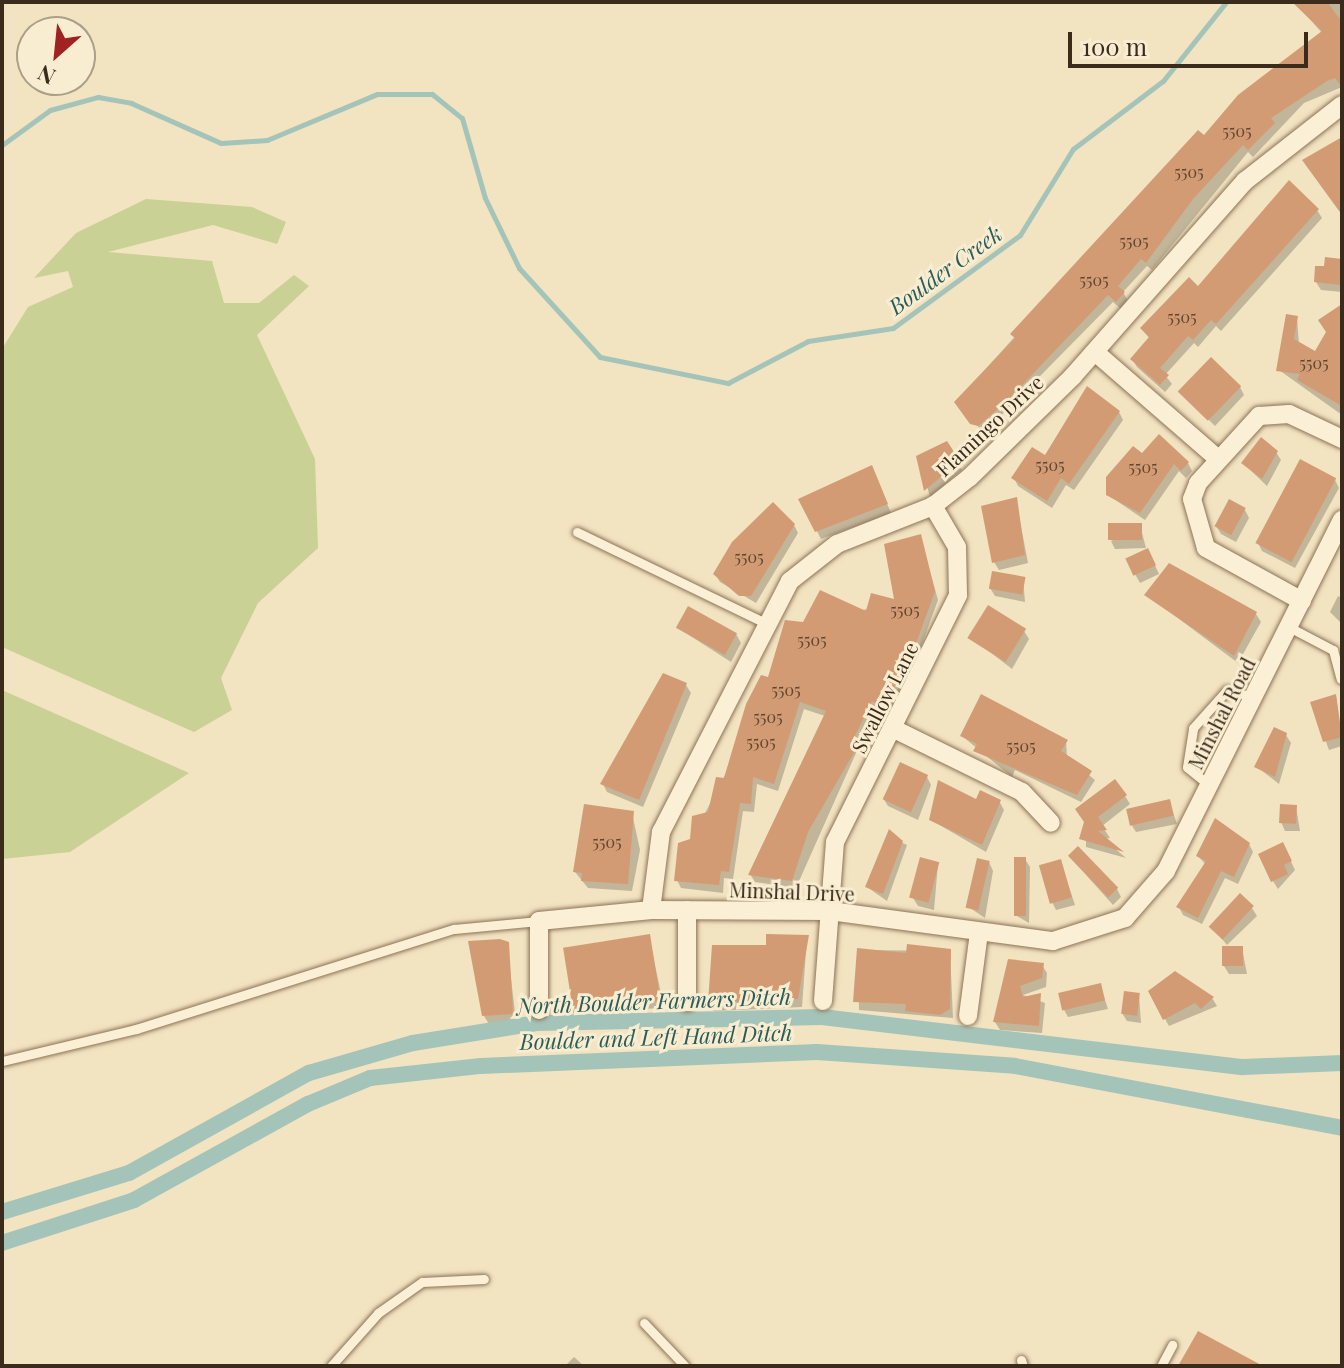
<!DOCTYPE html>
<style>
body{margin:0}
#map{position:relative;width:1344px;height:1368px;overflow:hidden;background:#f2e3c1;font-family:"Playfair Display",serif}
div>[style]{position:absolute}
.green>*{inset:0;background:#cad194}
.shadow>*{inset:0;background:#0003}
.stream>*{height:5px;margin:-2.5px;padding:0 2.5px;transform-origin:2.5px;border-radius:2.5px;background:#a4c4ba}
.canal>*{height:16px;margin:-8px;padding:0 8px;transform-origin:8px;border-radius:8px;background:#a4c4ba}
.building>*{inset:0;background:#d39b74;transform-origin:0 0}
.roads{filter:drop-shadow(0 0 2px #8d7357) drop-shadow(0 0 2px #8d7357)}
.service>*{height:9px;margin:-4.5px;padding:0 4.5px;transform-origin:4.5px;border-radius:4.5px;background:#fbf0d5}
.minor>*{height:18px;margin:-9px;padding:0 9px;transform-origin:9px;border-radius:9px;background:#fbf0d5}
span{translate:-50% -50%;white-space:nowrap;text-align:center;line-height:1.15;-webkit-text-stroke:6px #f8edd1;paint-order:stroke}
.number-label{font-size:16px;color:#614732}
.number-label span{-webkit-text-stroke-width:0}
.street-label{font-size:20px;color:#3b2b1c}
.water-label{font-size:22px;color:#2a5c59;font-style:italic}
.frame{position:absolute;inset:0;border:4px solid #3b2b1c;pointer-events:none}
.north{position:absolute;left:16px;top:16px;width:80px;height:80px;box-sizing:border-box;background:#f8edd1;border:2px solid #ac9f89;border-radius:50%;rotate:207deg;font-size:22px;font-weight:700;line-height:32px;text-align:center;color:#3b2b1c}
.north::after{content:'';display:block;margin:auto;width:28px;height:36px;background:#a12223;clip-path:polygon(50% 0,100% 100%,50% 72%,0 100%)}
.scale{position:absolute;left:1068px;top:32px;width:240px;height:36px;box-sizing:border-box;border:4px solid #3b2b1c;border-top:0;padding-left:10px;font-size:24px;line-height:28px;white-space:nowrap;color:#3b2b1c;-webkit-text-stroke:6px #f8edd1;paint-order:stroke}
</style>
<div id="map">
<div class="green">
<i style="clip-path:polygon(146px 199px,252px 207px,286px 222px,277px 244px,213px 225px,108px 252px,212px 261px,224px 303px,259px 303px,294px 275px,309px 286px,257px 335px,315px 459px,318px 548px,258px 603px,221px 678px,232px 710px,194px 732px,2px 647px,2px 349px,28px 307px,73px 287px,68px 271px,34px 278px,76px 233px)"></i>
<i style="clip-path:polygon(2px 690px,189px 773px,70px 852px,2px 859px)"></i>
</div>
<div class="shadow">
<i style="clip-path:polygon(1305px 2px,1342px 2px,1342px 87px,1304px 103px,1253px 157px,1248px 152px,1152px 270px,1147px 266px,1123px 292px,1128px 301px,1121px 309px,1113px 302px,984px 433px,956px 402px,1198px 133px,1204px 137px,1322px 33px,1300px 8px)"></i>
<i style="clip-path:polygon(1317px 210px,1322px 218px,1221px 331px,1216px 326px,1198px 347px,1194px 343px,1165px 375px,1172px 384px,1165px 392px,1137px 367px,1132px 359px,1150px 339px,1142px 329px)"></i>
<i style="clip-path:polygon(1342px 261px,1342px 292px,1321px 290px,1316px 282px)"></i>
<i style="clip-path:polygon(1342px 306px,1342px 415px,1279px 370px,1297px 318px,1299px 344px,1316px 353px)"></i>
<i style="clip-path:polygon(1240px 387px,1244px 395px,1215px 426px,1182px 393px)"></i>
<i style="clip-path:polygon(1119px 412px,1123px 420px,1074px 490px,1066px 485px,1052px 508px,1018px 486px,1014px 478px)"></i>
<i style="clip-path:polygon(947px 443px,962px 470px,930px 497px,919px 457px)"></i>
<i style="clip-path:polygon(1276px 452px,1281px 460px,1267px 486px,1243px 463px)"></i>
<i style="clip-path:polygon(1142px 456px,1188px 463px,1192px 471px,1186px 478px,1179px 471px,1145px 520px,1108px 495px)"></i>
<i style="clip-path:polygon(875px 475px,891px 513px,821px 539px,801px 500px)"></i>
<i style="clip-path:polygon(1335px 480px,1339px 488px,1295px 568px,1262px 551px,1258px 543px)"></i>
<i style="clip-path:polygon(1016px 500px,1028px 563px,999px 570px,994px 562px)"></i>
<i style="clip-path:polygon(1245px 510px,1249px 518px,1236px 542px,1221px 534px,1216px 526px)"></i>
<i style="clip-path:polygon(794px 525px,798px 533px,756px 603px,720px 582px,715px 574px)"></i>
<i style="clip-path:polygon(1140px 525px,1146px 548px,1115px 549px,1111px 541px)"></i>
<i style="clip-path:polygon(920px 536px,938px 600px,911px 674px,887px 713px,876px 708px,796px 888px,755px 882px,750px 874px,825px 716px,804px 709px,778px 791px,757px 784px,754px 812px,743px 811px,733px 879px,724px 878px,723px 893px,681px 888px,677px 880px,691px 840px,804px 624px,896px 602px)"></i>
<i style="clip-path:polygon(1152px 559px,1159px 574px,1140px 583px,1127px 560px)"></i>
<i style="clip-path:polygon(1023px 578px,1025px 602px,995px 596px,990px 588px)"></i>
<i style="clip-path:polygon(1147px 595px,1256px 614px,1261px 622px,1238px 663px)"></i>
<i style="clip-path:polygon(1338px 596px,1342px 598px,1342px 624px,1330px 612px)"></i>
<i style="clip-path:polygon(678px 628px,736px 634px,741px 643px,731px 662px)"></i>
<i style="clip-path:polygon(1024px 631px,1029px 639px,1012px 669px,977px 642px)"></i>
<i style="clip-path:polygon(686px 685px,691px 693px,643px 807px,607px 792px,603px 784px)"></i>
<i style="clip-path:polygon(1336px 696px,1342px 746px,1329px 750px,1312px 704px)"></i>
<i style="clip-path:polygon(1286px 735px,1291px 743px,1279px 784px,1257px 767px)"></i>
<i style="clip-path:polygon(962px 736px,1066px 741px,1067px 757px,1095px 780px,1081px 802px,1015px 770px,1012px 777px)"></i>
<i style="clip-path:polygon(927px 777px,931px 785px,918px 820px,888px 806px,883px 798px)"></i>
<i style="clip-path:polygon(1125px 796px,1130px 804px,1102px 826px,1110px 838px,1104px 839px,1126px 858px,1086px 847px,1086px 823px)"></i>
<i style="clip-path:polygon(999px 801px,1004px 810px,986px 852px,931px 820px)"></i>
<i style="clip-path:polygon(1169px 801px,1177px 824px,1136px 832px,1131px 824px)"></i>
<i style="clip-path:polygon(1296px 807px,1300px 831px,1285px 831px,1281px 822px)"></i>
<i style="clip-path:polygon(632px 813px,640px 850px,632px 891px,588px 888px,575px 872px)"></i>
<i style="clip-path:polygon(888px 836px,907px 845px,887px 901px,867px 887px)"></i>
<i style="clip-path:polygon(1249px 844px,1253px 852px,1238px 884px,1225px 878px,1202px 924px,1183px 915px,1179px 907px,1206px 865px,1198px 856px)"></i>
<i style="clip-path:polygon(1287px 853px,1295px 870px,1278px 889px,1273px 881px)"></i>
<i style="clip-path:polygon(1070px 857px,1117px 889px,1121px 897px,1113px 905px)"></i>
<i style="clip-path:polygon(1025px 859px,1030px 867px,1029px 923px,1015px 915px)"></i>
<i style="clip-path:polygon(1060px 861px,1075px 905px,1056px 910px,1052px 902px)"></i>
<i style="clip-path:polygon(989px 862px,993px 871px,985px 918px,970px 908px)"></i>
<i style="clip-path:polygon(938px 864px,934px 910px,918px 906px,913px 898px)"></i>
<i style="clip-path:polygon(1252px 908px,1257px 916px,1227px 945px,1211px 926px)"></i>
<i style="clip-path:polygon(649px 936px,664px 1008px,575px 1012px,570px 1004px)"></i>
<i style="clip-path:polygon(807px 937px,802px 1007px,714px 1011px,710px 1003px)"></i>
<i style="clip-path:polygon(507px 944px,516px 1021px,489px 1024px,484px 1016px)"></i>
<i style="clip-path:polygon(1242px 948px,1247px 974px,1229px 974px,1224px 966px)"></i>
<i style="clip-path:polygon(858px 950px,950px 951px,953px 1018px,859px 1010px)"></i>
<i style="clip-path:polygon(1010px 961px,1042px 965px,1047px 973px,1046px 987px,1023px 995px,1045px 1003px,1042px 1033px,1000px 1030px,995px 1022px)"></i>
<i style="clip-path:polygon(1100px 985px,1108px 1009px,1068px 1017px,1063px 1008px)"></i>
<i style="clip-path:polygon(1150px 992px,1212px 998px,1217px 1006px,1169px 1026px)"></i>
<i style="clip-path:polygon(1139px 995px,1141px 1023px,1127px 1021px,1122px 1013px)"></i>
<i style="clip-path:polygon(574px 1357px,584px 1366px,565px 1366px)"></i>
</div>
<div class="stream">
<i style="left:2px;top:145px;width:59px;rotate:-36.1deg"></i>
<i style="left:50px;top:110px;width:50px;rotate:-15.2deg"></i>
<i style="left:98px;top:97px;width:34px;rotate:10deg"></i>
<i style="left:131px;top:103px;width:98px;rotate:24deg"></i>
<i style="left:221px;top:143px;width:46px;rotate:-3.7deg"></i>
<i style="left:267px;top:140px;width:119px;rotate:-22.7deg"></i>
<i style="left:377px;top:94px;width:55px"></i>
<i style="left:432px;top:94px;width:38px;rotate:39deg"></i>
<i style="left:462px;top:118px;width:83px;rotate:74deg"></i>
<i style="left:485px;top:198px;width:78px;rotate:64.1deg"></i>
<i style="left:519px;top:268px;width:120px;rotate:47.7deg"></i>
<i style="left:600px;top:357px;width:131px;rotate:11.5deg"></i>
<i style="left:728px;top:383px;width:90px;rotate:-27.7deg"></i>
<i style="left:808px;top:341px;width:86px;rotate:-8.7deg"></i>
<i style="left:893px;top:328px;width:157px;rotate:-36.2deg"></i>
<i style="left:1020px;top:235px;width:101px;rotate:-58.4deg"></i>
<i style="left:1073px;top:149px;width:113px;rotate:-37.1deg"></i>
<i style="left:1163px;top:81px;width:101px;rotate:-51.4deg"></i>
</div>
<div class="canal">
<i style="left:2px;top:1212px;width:133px;rotate:-17.1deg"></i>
<i style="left:129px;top:1173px;width:206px;rotate:-29.1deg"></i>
<i style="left:309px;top:1073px;width:108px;rotate:-16.1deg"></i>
<i style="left:413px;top:1043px;width:125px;rotate:-9.2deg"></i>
<i style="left:536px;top:1023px;width:286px;rotate:-1.2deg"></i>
<i style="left:822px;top:1017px;width:424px;rotate:6.8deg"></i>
<i style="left:1243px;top:1067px;width:99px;rotate:-2.3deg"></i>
<i style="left:2px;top:1243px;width:139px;rotate:-18deg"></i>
<i style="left:134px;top:1200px;width:199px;rotate:-28.9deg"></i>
<i style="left:308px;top:1104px;width:67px;rotate:-22.8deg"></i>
<i style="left:370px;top:1078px;width:112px;rotate:-6.2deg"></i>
<i style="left:481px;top:1066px;width:336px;rotate:-2.4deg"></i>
<i style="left:817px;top:1052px;width:198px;rotate:4deg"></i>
<i style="left:1015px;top:1066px;width:333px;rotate:10.7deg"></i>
</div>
<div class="building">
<i style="clip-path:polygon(1292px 2px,1327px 2px,1342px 22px,1342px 87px,1335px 78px,1327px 81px,1271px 118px,1275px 123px,1248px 150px,1243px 145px,1193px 199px,1146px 263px,1141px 259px,1118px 286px,1125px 292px,1116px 302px,1108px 295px,1005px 403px,978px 426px,970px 424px,954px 402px,1015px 338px,1010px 334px,1198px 130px,1204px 135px,1238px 95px,1322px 31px)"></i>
<i style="clip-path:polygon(1342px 137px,1342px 215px,1302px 160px)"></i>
<i style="clip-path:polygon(1289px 180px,1319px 209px,1216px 324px,1211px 320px,1193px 340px,1188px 336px,1160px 368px,1169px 375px,1160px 385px,1130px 359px,1149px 337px,1140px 328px,1189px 277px,1198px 286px)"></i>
<i style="clip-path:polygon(1325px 257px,1342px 259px,1342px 285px,1314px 282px,1315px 266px,1324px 266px)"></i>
<i style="clip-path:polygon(1342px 304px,1342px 406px,1297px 380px,1300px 374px,1276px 371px,1286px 314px,1298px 316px,1294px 339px,1315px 351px,1326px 332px,1318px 320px)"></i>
<i style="left:1211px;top:357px;width:42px;height:48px;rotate:44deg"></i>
<i style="clip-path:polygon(1087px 386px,1120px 411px,1069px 484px,1061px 478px,1047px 501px,1011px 478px,1032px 447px,1045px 455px)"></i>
<i style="clip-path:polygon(1159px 434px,1189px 462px,1181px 471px,1174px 464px,1140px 513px,1106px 495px,1106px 477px,1133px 446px,1142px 453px)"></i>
<i style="clip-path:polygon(1261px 437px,1278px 451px,1262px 479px,1241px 463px)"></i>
<i style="clip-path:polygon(947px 441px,960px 461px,924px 491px,916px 456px)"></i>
<i style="left:1300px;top:459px;width:41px;height:95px;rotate:28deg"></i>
<i style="clip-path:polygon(872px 465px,888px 504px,815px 532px,798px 499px)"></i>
<i style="clip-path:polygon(1017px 497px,1025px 555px,992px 563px,981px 506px)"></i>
<i style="left:1229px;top:499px;width:19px;height:31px;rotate:28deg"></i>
<i style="clip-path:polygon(773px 502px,795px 524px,751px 596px,739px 596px,713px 574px,732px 542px)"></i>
<i style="left:1142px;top:523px;width:17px;height:34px;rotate:90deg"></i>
<i style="clip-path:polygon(921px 534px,935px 591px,908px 666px,882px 706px,872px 701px,850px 746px,856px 749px,808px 832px,792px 881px,748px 875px,826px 711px,800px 702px,774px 784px,753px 777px,751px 804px,740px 803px,729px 872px,721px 871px,719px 885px,674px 881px,678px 843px,690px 839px,692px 816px,708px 812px,716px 777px,724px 778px,746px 704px,761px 675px,768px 677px,785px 620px,803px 622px,820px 590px,866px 611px,871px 593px,894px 599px,884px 544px)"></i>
<i style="left:1148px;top:548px;width:19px;height:25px;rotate:65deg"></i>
<i style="clip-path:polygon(1169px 563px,1257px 612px,1234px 656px,1144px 595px)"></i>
<i style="left:992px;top:571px;width:34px;height:18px;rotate:10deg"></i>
<i style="left:988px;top:605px;width:45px;height:39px;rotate:32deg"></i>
<i style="left:688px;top:606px;width:56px;height:25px;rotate:29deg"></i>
<i style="clip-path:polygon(663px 673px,687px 683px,639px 800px,600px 784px)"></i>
<i style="clip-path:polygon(981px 694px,1068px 740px,1061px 751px,1092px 771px,1077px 795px,973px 751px,977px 744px,960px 736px)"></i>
<i style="clip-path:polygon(1336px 694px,1342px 737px,1323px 742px,1310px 702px)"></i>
<i style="clip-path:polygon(1274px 727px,1287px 733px,1275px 777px,1254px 767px)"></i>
<i style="left:900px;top:762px;width:31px;height:41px;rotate:25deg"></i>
<i style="clip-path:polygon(1115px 779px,1127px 795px,1098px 817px,1107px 830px,1098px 831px,1124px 852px,1079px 839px,1084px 822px,1075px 809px)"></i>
<i style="clip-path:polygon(938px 780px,976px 799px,980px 790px,1001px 800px,982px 845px,929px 820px)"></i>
<i style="left:1170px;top:799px;width:17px;height:45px;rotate:77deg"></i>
<i style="clip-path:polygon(584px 804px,634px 811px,628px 884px,581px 881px,582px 873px,573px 872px)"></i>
<i style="left:1280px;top:804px;width:17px;height:19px;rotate:3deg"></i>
<i style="clip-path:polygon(1215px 818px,1250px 843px,1234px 877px,1221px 871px,1198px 918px,1176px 907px,1206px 861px,1196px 856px)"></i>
<i style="clip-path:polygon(889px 829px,903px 841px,883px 894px,865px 887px)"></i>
<i style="clip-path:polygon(1283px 842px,1292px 861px,1284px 865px,1288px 874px,1271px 882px,1258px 854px)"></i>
<i style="left:1078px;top:846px;width:58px;height:14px;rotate:46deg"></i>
<i style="left:920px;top:857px;width:20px;height:42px;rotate:15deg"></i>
<i style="left:1014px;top:857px;width:12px;height:59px"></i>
<i style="left:977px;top:858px;width:13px;height:51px;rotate:13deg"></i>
<i style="left:1061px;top:859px;width:40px;height:23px;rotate:74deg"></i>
<i style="left:1240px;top:893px;width:19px;height:46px;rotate:43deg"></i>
<i style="left:650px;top:934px;width:67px;height:88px;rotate:81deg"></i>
<i style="clip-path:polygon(766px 934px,809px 935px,798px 999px,708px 1003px,712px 945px,766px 945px)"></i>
<i style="clip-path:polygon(500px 939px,509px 942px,513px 1014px,482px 1016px,468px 941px)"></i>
<i style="clip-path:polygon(907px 944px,951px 949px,950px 1009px,940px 1015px,905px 1011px,906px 1004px,853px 1002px,857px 948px,906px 953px)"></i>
<i style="left:1222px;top:946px;width:21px;height:20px"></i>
<i style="clip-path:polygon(1008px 959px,1044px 963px,1042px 978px,1020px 986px,1023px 997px,1041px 993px,1039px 1026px,993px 1022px)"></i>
<i style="clip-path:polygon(1175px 971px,1214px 997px,1201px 1009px,1195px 1003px,1163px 1020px,1148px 991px)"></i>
<i style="left:1101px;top:983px;width:18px;height:44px;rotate:77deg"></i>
<i style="left:1124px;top:991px;width:16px;height:23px;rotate:7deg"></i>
<i style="clip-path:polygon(1198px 1331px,1263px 1366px,1178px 1366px)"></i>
</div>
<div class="roads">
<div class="service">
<i style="left:577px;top:532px;width:209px;rotate:25.8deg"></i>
<i style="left:1289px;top:627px;width:50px;rotate:27.6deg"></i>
<i style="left:1333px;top:650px;width:30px;rotate:75deg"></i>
<i style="left:1209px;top:785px;width:28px;rotate:-141deg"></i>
<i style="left:1187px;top:767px;width:39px;rotate:-81deg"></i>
<i style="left:1193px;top:728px;width:51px;rotate:-48.2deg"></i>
<i style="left:1227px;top:690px;width:27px;rotate:15deg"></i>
<i style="left:2px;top:1061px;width:138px;rotate:-13.4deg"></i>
<i style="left:136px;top:1029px;width:333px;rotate:-17.5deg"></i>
<i style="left:454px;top:929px;width:85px;rotate:-5.4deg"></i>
<i style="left:644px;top:1323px;width:59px;rotate:46.4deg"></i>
<i style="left:1021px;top:1360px;width:6px;rotate:72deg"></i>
<i style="left:331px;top:1366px;width:71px;rotate:-48.4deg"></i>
<i style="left:378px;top:1313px;width:54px;rotate:-35.2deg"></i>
<i style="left:422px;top:1282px;width:62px;rotate:-2.8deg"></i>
<i style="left:1161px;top:1366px;width:24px;rotate:-62deg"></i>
</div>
<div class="minor">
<i style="left:1095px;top:352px;width:162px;rotate:41deg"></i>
<i style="left:1302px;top:601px;width:110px;rotate:-151.1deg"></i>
<i style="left:1206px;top:548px;width:51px;rotate:-105.9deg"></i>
<i style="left:1192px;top:499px;width:17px;rotate:-69deg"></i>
<i style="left:1198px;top:483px;width:91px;rotate:-47.7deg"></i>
<i style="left:1259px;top:416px;width:30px;rotate:-4deg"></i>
<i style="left:1289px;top:414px;width:59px;rotate:25.3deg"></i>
<i style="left:892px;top:728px;width:145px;rotate:26.2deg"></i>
<i style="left:1022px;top:792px;width:42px;rotate:46.9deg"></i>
<i style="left:651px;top:910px;width:79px;rotate:-82.7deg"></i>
<i style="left:661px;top:832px;width:282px;rotate:-62.8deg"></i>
<i style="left:790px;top:581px;width:60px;rotate:-38.2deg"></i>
<i style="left:837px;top:544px;width:103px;rotate:-21.6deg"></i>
<i style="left:933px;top:506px;width:47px;rotate:-38.1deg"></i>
<i style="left:970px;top:477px;width:144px;rotate:-44.4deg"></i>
<i style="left:1073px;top:376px;width:260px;rotate:-48.6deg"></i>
<i style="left:1245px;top:181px;width:123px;rotate:-38.1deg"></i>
<i style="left:823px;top:1001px;width:159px;rotate:-85.7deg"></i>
<i style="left:835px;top:842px;width:276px;rotate:-63.5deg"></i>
<i style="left:958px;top:595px;width:48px;rotate:-91.2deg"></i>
<i style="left:957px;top:547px;width:48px;rotate:-120.3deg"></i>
<i style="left:687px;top:1002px;width:92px;rotate:-90deg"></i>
<i style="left:539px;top:1010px;width:89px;rotate:-90deg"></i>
<i style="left:539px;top:921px;width:113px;rotate:-5.6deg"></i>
<i style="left:651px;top:910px;width:179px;rotate:0.3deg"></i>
<i style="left:830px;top:911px;width:225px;rotate:7.7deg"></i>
<i style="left:1053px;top:941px;width:76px;rotate:-17.7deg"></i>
<i style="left:1125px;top:918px;width:62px;rotate:-48.9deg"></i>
<i style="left:1166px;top:871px;width:393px;rotate:-63.4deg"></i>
<i style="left:968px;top:1016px;width:85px;rotate:-82.5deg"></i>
</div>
</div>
<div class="number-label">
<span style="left:1237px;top:131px">5505</span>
<span style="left:1189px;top:172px">5505</span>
<span style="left:1134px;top:241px">5505</span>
<span style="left:1094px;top:280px">5505</span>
<span style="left:1182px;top:317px">5505</span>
<span style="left:1314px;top:363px">5505</span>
<span style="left:1050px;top:465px">5505</span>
<span style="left:1143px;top:467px">5505</span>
<span style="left:749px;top:557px">5505</span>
<span style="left:905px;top:610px">5505</span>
<span style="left:812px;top:640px">5505</span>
<span style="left:786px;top:690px">5505</span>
<span style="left:768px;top:717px">5505</span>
<span style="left:761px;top:742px">5505</span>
<span style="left:1021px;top:746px">5505</span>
<span style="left:607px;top:842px">5505</span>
</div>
<div class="street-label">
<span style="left:989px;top:425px;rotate:-43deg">Flamingo Drive</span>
<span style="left:884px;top:697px;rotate:-63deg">Swallow Lane</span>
<span style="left:1221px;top:713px;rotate:-63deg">Minshal Road</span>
<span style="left:792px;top:891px;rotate:2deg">Minshal Drive</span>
</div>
<div class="water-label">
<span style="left:945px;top:270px;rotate:-36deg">Boulder Creek</span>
<span style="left:654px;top:1001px;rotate:-2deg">North Boulder Farmers Ditch</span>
<span style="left:656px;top:1037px;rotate:-2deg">Boulder and Left Hand Ditch</span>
</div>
<div class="frame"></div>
<div class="north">N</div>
<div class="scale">100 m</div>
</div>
